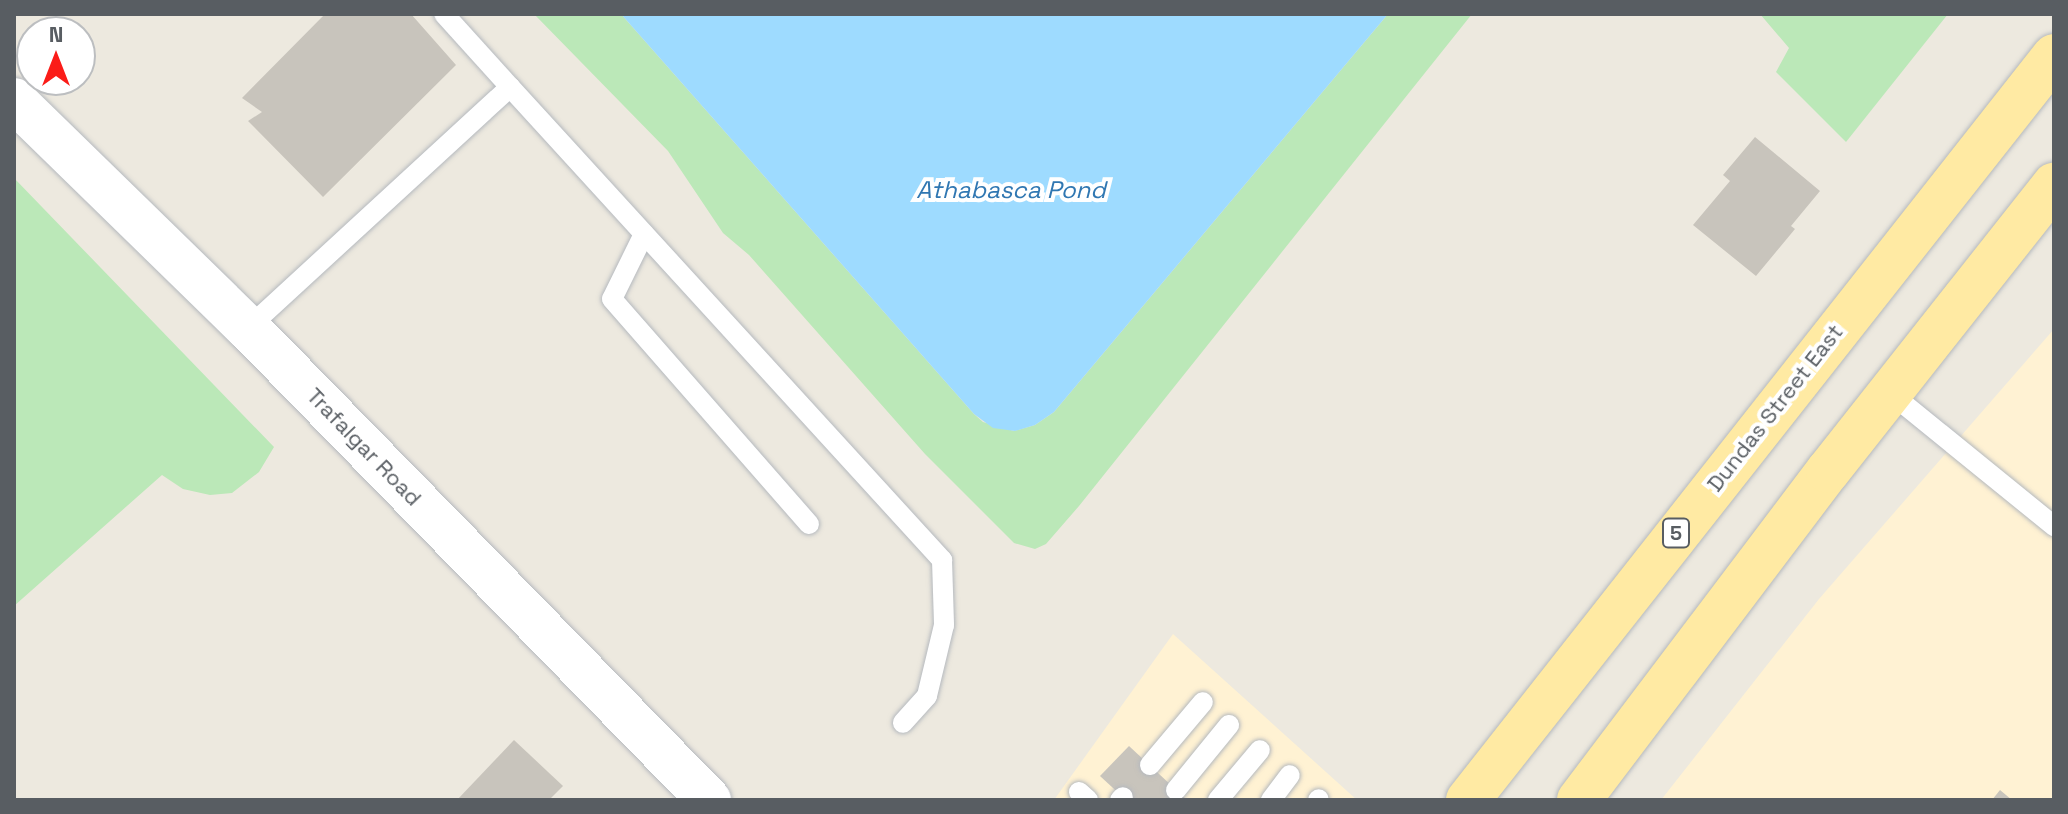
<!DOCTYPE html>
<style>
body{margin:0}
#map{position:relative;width:2068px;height:814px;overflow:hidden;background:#ede9df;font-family:"Space Grotesk",sans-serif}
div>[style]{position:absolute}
.commercial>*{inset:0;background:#fff2d3}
.green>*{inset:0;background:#bbe8b8}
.water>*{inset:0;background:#9edbff}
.building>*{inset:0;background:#c8c4bc}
.roads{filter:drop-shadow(0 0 2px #b5b9be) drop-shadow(0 0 2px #b5b9be)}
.lane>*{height:20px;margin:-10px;padding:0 10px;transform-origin:10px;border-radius:10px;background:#fff}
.secondary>*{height:44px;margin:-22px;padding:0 22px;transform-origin:22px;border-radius:22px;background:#fff}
.primary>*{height:44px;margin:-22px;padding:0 22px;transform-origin:22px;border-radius:22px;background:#ffeaa3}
span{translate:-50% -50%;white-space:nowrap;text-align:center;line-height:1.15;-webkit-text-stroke:8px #fff;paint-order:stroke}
.shield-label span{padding:2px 6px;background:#fff;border:2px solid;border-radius:6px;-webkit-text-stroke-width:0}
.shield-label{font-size:20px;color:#585d62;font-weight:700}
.street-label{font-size:22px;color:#585d62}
.water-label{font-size:24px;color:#3077b2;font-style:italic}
.frame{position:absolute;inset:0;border:16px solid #585d62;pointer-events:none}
.north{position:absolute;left:16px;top:16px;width:80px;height:80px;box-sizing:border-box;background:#fff;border:2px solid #bcbec0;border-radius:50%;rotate:0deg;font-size:22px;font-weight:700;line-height:32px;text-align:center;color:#585d62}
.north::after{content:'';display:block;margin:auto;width:28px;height:36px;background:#fb1c18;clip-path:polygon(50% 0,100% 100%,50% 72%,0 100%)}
</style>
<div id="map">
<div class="commercial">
<i style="clip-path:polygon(2054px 329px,2054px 800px,1661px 800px,1819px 599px)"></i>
<i style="clip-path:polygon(1173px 634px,1357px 800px,1054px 800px)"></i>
</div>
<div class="green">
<i style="clip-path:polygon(534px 14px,621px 14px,974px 414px,983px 422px,1014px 431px,1035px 425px,1054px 412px,1388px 14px,1472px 14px,1079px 506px,1046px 544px,1035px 549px,1014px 543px,925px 454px,749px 255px,723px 233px,668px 151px)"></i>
<i style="clip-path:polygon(1760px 14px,1948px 14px,1846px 142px,1776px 72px,1789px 48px)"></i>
<i style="clip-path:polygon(14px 178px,274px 447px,259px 472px,232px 493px,210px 495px,183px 489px,162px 475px,14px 606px)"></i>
</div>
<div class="water">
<i style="clip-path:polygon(621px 14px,1388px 14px,1054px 412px,1035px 425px,1015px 431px,993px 428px,974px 414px)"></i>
</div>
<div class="building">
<i style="clip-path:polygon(325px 14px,411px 14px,456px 65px,323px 197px,248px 121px,262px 112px,242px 98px)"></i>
<i style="clip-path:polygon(1755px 137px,1820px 191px,1791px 226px,1795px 229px,1756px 276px,1693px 225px,1730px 181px,1723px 175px)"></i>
<i style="clip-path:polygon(514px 740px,563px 786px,549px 800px,457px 800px)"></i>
<i style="clip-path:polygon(1129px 746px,1187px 800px,1126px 800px,1100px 776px)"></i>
<i style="clip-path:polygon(2000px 790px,2012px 800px,1992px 800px)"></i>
</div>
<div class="roads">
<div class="lane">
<i style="left:510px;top:87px;width:641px;rotate:47.59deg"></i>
<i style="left:942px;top:560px;width:65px;rotate:88.2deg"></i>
<i style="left:944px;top:625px;width:73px;rotate:103.5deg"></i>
<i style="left:927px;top:696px;width:36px;rotate:132deg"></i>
<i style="left:644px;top:234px;width:72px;rotate:116.2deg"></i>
<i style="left:612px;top:299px;width:299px;rotate:48.8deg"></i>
<i style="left:248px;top:328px;width:356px;rotate:-42.6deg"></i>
<i style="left:510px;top:87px;width:98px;rotate:-132.1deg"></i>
<i style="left:1889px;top:392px;width:213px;rotate:39.1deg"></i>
<i style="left:1150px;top:765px;width:82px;rotate:-49.9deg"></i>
<i style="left:1176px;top:790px;width:84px;rotate:-50.8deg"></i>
<i style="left:1079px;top:792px;width:12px;rotate:42deg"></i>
<i style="left:1120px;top:800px;width:4px;rotate:-45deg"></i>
<i style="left:1218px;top:800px;width:65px;rotate:-50deg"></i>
<i style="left:1271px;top:800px;width:31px;rotate:-53deg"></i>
<i style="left:1318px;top:800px;width:1px;rotate:-45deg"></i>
</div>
<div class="secondary">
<i style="left:14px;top:100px;width:327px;rotate:44.3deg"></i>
<i style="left:248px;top:328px;width:660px;rotate:45.68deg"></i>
</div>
<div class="primary">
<i style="left:1468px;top:800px;width:947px;rotate:-51.77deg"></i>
<i style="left:1579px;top:800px;width:413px;rotate:-52.9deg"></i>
<i style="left:1828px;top:471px;width:365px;rotate:-51.7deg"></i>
</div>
</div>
<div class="shield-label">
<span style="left:1676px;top:533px">5</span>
</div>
<div class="street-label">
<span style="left:1775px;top:408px;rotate:-52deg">Dundas Street East</span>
<span style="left:364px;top:447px;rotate:46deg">Trafalgar Road</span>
</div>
<div class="water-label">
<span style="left:1011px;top:190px">Athabasca Pond</span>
</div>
<div class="frame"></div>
<div class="north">N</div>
</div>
